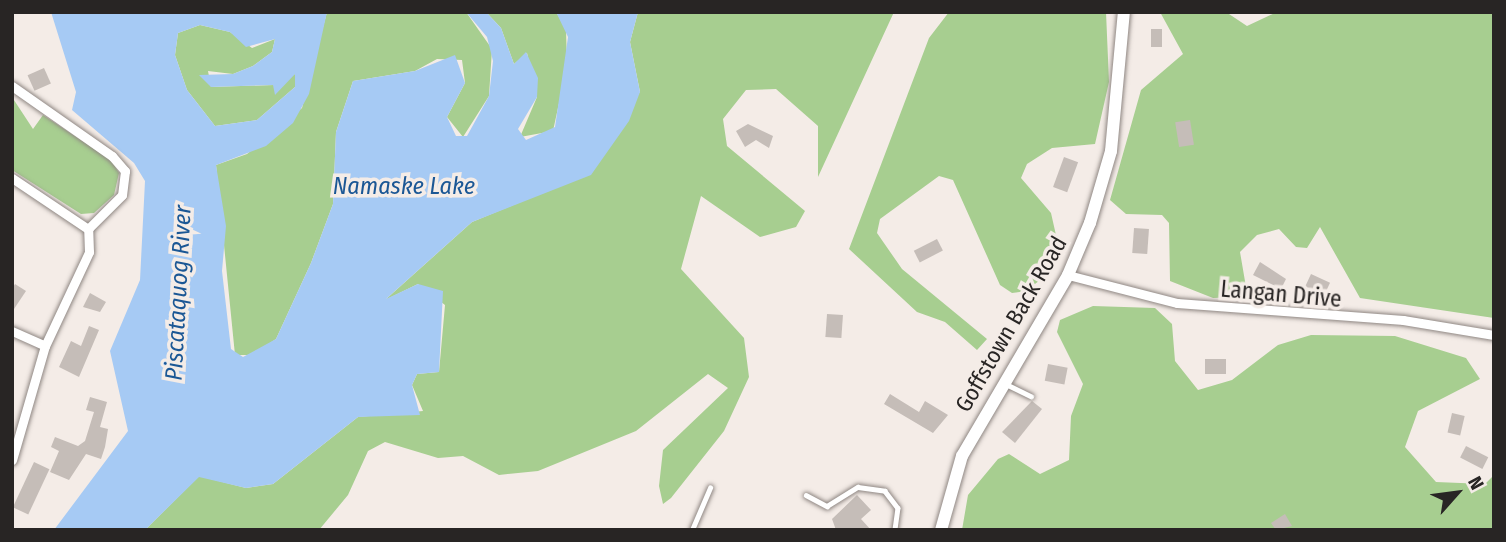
<!DOCTYPE html>
<style>
body{margin:0}
#map{position:relative;width:1506px;height:542px;overflow:hidden;background:#f4ece7;font-family:"Fira Sans Condensed",sans-serif}
div>[style]{position:absolute}
.green>*{inset:0;background:#a7ce90}
.water>*{inset:0;background:#a6caf4}
.building>*{inset:0;background:#c5bdb8;transform-origin:0 0}
.roads{filter:drop-shadow(0 0 2px #8f8783) drop-shadow(0 0 2px #8f8783)}
.service>*{height:4.5px;margin:-2.25px;padding:0 2.25px;transform-origin:2.25px;border-radius:2.25px;background:#fff}
.minor>*{height:9px;margin:-4.5px;padding:0 4.5px;transform-origin:4.5px;border-radius:4.5px;background:#fff}
.secondary>*{height:12px;margin:-6px;padding:0 6px;transform-origin:6px;border-radius:6px;background:#fff}
span{translate:-50% -50%;white-space:nowrap;text-align:center;line-height:1.15;-webkit-text-stroke:7px #f4ece7;paint-order:stroke}
.street-label{font-size:23px;color:#282524}
.water-label{font-size:24px;color:#1b5795;font-style:italic}
.frame{position:absolute;inset:0;border:14px solid #282524;pointer-events:none}
.north{position:absolute;left:1422px;top:458px;width:70px;height:70px;-webkit-text-stroke:5px #f4ece7;paint-order:stroke;rotate:62deg;font-size:19px;font-weight:700;line-height:28px;text-align:center;color:#282524}
.north::after{content:'';display:block;margin:auto;width:24px;height:32px;background:#282524;clip-path:polygon(50% 0,100% 100%,50% 72%,0 100%)}
</style>
<div id="map">
<div class="green">
<i style="clip-path:polygon(327px 12px,466px 12px,492px 49px,489px 96px,463px 137px,447px 117px,465px 83px,462px 60px,437px 59px,415px 71px,353px 81px,336px 132px,333px 204px,311px 263px,276px 339px,252px 355px,235px 355px,216px 165px,247px 154px,302px 108px)"></i>
<i style="clip-path:polygon(486px 12px,556px 12px,566px 29px,567px 66px,553px 131px,520px 137px,537px 97px,527px 53px,514px 64px,501px 28px)"></i>
<i style="clip-path:polygon(638px 12px,894px 12px,818px 177px,818px 126px,776px 89px,746px 90px,723px 119px,727px 146px,805px 211px,796px 227px,760px 237px,701px 196px,681px 269px,744px 338px,749px 377px,724px 431px,671px 498px,663px 504px,659px 486px,663px 450px,728px 388px,708px 374px,636px 431px,538px 471px,499px 475px,463px 456px,438px 458px,385px 442px,368px 451px,348px 495px,319px 530px,145px 530px,199px 476px,246px 488px,273px 484px,358px 417px,423px 411px,412px 385px,417px 374px,439px 372px,445px 305px,418px 284px,385px 300px,472px 222px,518px 203px,640px 92px,630px 42px)"></i>
<i style="clip-path:polygon(949px 12px,1106px 12px,1109px 82px,1095px 144px,1052px 148px,1027px 164px,1021px 178px,1051px 213px,1058px 244px,1049px 273px,1026px 291px,1012px 293px,1000px 285px,953px 180px,939px 176px,880px 219px,877px 233px,902px 269px,987px 339px,977px 350px,945px 322px,917px 312px,849px 249px,929px 38px)"></i>
<i style="clip-path:polygon(1160px 12px,1226px 12px,1247px 26px,1277px 12px,1494px 12px,1494px 318px,1360px 298px,1320px 227px,1307px 248px,1296px 247px,1279px 229px,1257px 235px,1240px 252px,1246px 287px,1238px 297px,1213px 298px,1170px 281px,1169px 223px,1162px 215px,1126px 214px,1110px 200px,1141px 90px,1183px 54px)"></i>
<i style="clip-path:polygon(200px 25px,230px 32px,252px 48px,275px 39px,272px 52px,253px 66px,233px 74px,208px 71px,211px 87px,274px 85px,295px 74px,295px 87px,257px 120px,215px 126px,187px 90px,175px 55px,178px 33px)"></i>
<i style="clip-path:polygon(12px 97px,33px 129px,43px 115px,111px 160px,119px 173px,114px 195px,94px 213px,81px 214px,12px 170px)"></i>
<i style="clip-path:polygon(1093px 306px,1155px 308px,1172px 324px,1175px 361px,1198px 390px,1232px 380px,1278px 345px,1311px 335px,1395px 336px,1466px 358px,1480px 379px,1418px 411px,1405px 447px,1436px 482px,1485px 484px,1494px 475px,1494px 530px,962px 530px,968px 495px,998px 459px,1009px 454px,1040px 474px,1069px 460px,1071px 416px,1083px 384px,1057px 332px,1060px 320px)"></i>
</div>
<div class="water">
<i style="clip-path:polygon(evenodd,51px 12px,327px 12px,309px 94px,293px 123px,266px 146px,216px 165px,226px 226px,222px 271px,231px 349px,243px 357px,276px 339px,311px 263px,333px 204px,336px 132px,353px 81px,415px 71px,455px 55px,465px 83px,447px 117px,456px 136px,467px 136px,489px 96px,493px 61px,487px 37px,466px 12px,486px 12px,501px 28px,514px 64px,526px 52px,538px 78px,537px 97px,518px 129px,526px 140px,555px 127px,568px 37px,556px 12px,638px 12px,630px 42px,640px 92px,629px 121px,591px 175px,472px 222px,386px 299px,418px 284px,443px 291px,439px 372px,417px 374px,412px 385px,420px 415px,358px 417px,273px 484px,246px 488px,199px 477px,145px 530px,54px 530px,128px 431px,110px 351px,140px 280px,145px 181px,134px 163px,72px 110px,76px 92px,51px 12px,200px 25px,230px 32px,246px 47px,275px 39px,272px 52px,253px 66px,233px 74px,199px 75px,211px 87px,273px 85px,275px 95px,295px 74px,295px 87px,257px 120px,215px 126px,187px 90px,175px 55px,178px 33px,200px 25px)"></i>
</div>
<div class="building">
<i style="left:1151px;top:29px;width:11px;height:18px"></i>
<i style="left:44px;top:68px;width:17px;height:18px;rotate:66deg"></i>
<i style="left:1190px;top:120px;width:25px;height:15px;rotate:81deg"></i>
<i style="clip-path:polygon(748px 124px,773px 136px,769px 148px,756px 140px,745px 147px,736px 131px)"></i>
<i style="left:1064px;top:157px;width:15px;height:32px;rotate:20deg"></i>
<i style="left:1134px;top:228px;width:15px;height:25px;rotate:4deg"></i>
<i style="left:937px;top:239px;width:13px;height:26px;rotate:63deg"></i>
<i style="clip-path:polygon(1260px 262px,1286px 279px,1281px 289px,1253px 275px)"></i>
<i style="left:1311px;top:274px;width:21px;height:14px;rotate:25deg"></i>
<i style="clip-path:polygon(15px 284px,26px 291px,12px 312px,12px 289px)"></i>
<i style="clip-path:polygon(90px 293px,106px 302px,100px 312px,83px 307px)"></i>
<i style="left:827px;top:314px;width:16px;height:23px;rotate:4deg"></i>
<i style="clip-path:polygon(89px 326px,99px 330px,79px 377px,59px 367px,71px 341px,81px 346px)"></i>
<i style="left:1205px;top:359px;width:21px;height:15px"></i>
<i style="left:1048px;top:364px;width:20px;height:17px;rotate:11deg"></i>
<i style="clip-path:polygon(890px 394px,919px 412px,925px 401px,948px 415px,933px 433px,884px 404px)"></i>
<i style="clip-path:polygon(90px 397px,107px 402px,100px 427px,108px 429px,105px 447px,101px 459px,86px 454px,69px 480px,50px 472px,59px 451px,51px 447px,55px 437px,78px 446px,85px 441px,94px 412px,86px 410px)"></i>
<i style="clip-path:polygon(1032px 401px,1042px 409px,1015px 443px,1002px 432px)"></i>
<i style="left:1452px;top:413px;width:13px;height:20px;rotate:13deg"></i>
<i style="left:1466px;top:446px;width:25px;height:13px;rotate:27deg"></i>
<i style="left:34px;top:462px;width:17px;height:50px;rotate:25deg"></i>
<i style="clip-path:polygon(857px 495px,871px 510px,861px 519px,871px 530px,836px 530px,832px 519px)"></i>
<i style="clip-path:polygon(1285px 514px,1292px 526px,1276px 530px,1271px 523px)"></i>
</div>
<div class="roads">
<div class="service">
<i style="left:1006px;top:384px;width:28px;rotate:26deg"></i>
<i style="left:806px;top:495px;width:24px;rotate:28deg"></i>
<i style="left:827px;top:506px;width:36px;rotate:-32deg"></i>
<i style="left:858px;top:487px;width:27px;rotate:8deg"></i>
<i style="left:885px;top:491px;width:21px;rotate:53deg"></i>
<i style="left:898px;top:508px;width:22px;rotate:98deg"></i>
<i style="left:692px;top:530px;width:46px;rotate:-66.8deg"></i>
</div>
<div class="minor">
<i style="left:12px;top:86px;width:122px;rotate:35deg"></i>
<i style="left:112px;top:156px;width:20px;rotate:49deg"></i>
<i style="left:125px;top:171px;width:24px;rotate:97deg"></i>
<i style="left:122px;top:195px;width:48px;rotate:135deg"></i>
<i style="left:12px;top:178px;width:92px;rotate:33.9deg"></i>
<i style="left:1068px;top:275px;width:113px;rotate:14.4deg"></i>
<i style="left:1177px;top:303px;width:227px;rotate:4.3deg"></i>
<i style="left:1403px;top:320px;width:92px;rotate:9.4deg"></i>
<i style="left:12px;top:331px;width:36px;rotate:24deg"></i>
<i style="left:12px;top:460px;width:119px;rotate:-73.9deg"></i>
<i style="left:45px;top:346px;width:104px;rotate:-64.9deg"></i>
<i style="left:89px;top:252px;width:23px;rotate:-92deg"></i>
</div>
<div class="secondary">
<i style="left:941px;top:530px;width:77px;rotate:-74.2deg"></i>
<i style="left:962px;top:456px;width:210px;rotate:-59.6deg"></i>
<i style="left:1068px;top:275px;width:56px;rotate:-67.1deg"></i>
<i style="left:1090px;top:223px;width:75px;rotate:-73.7deg"></i>
<i style="left:1111px;top:151px;width:140px;rotate:-84.7deg"></i>
</div>
</div>
<div class="street-label">
<span style="left:1281px;top:294px;rotate:5deg">Langan Drive</span>
<span style="left:1011px;top:324px;rotate:-60deg">Goffstown Back Road</span>
</div>
<div class="water-label">
<span style="left:404px;top:187px">Namaske Lake</span>
<span style="left:179px;top:293px;rotate:-87deg">Piscataquog River</span>
</div>
<div class="frame"></div>
<div class="north">N</div>
</div>
